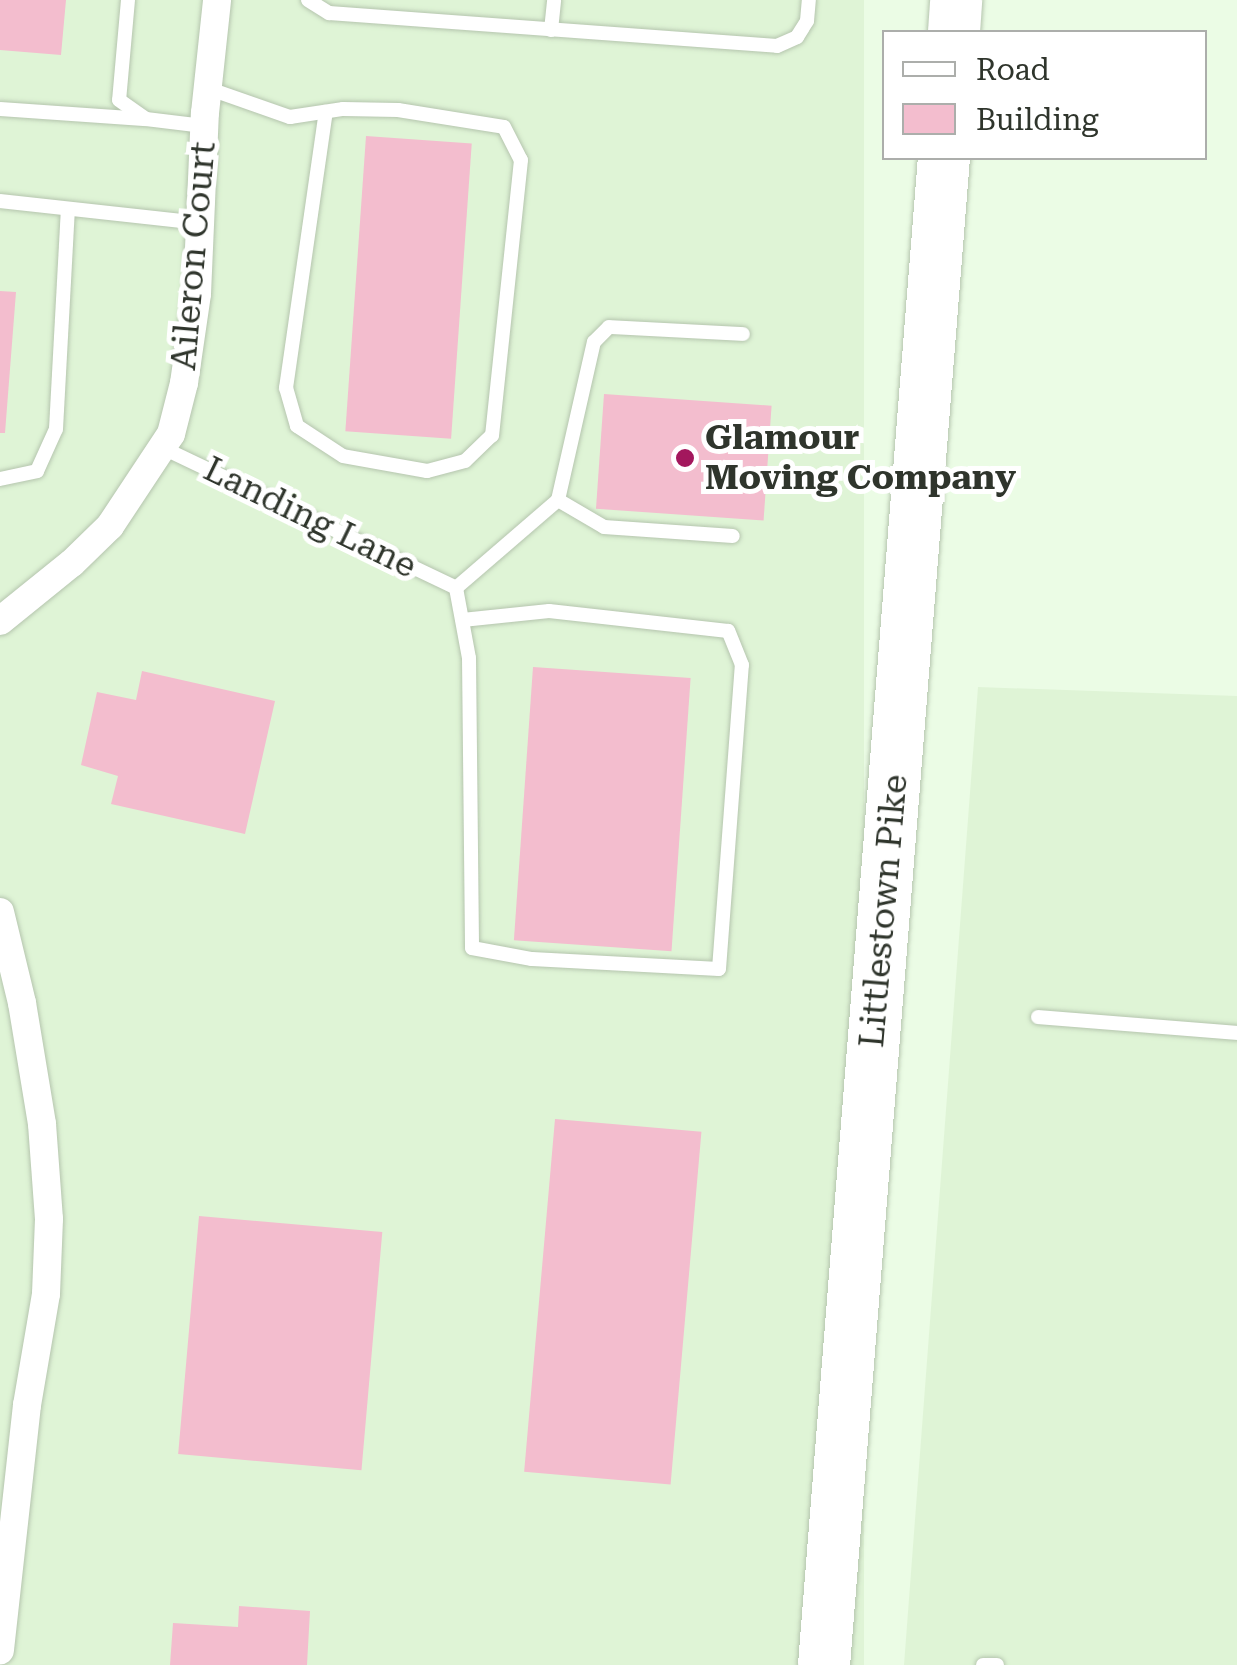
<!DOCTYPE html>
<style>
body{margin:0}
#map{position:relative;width:1237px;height:1665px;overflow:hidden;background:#ebfce5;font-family:"Roboto Serif",serif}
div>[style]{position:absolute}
.built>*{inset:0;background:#dff4d6;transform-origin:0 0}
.building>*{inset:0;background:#f3bdce;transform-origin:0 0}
.roads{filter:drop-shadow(0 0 2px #b5c5ae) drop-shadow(0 0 2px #b5c5ae)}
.lane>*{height:14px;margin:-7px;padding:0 7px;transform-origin:7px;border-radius:7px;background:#fff}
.street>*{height:28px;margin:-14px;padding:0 14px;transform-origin:14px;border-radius:14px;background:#fff}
.highway>*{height:52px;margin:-26px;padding:0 26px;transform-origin:26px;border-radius:26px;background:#fff}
.dots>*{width:28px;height:28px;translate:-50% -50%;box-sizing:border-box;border:5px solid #fff;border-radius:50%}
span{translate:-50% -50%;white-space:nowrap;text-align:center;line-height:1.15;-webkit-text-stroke:10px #fff;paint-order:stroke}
.street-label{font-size:35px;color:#2f352c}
.poi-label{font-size:35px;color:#2f352c;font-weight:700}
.left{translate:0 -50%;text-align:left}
.legend{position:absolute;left:882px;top:30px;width:325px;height:130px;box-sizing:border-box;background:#fff;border:2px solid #acaeab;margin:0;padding:12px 18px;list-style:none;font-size:30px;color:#2f352c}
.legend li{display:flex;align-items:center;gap:20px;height:50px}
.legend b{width:50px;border:2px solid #acaeab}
</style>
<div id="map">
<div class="built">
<i style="left:0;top:0;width:864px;height:1665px"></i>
<i style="clip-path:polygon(978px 687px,1237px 696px,1237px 1665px,904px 1665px)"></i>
</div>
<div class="building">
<i style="clip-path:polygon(0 0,66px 0,61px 55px,0 50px)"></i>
<i style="left:366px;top:136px;width:106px;height:296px;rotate:4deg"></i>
<i style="clip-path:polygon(0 291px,16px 292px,5px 433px,0 433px)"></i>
<i style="left:604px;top:394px;width:168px;height:115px;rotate:4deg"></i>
<i style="left:533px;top:667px;width:158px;height:274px;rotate:4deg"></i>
<i style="clip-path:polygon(142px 671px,275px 701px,245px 834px,111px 804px,118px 776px,81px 765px,97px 692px,136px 700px)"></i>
<i style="left:555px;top:1119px;width:147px;height:354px;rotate:5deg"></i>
<i style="left:199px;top:1216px;width:184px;height:239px;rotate:5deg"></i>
<i style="clip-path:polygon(239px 1606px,310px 1611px,307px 1665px,170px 1665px,173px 1623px,238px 1627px)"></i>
</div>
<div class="roads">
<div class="lane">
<i style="left:128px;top:0;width:100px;rotate:95.1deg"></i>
<i style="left:119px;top:100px;width:33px;rotate:35deg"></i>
<i style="left:146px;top:119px;width:58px;rotate:6.9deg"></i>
<i style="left:308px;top:0;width:25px;rotate:32deg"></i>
<i style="left:329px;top:13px;width:449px;rotate:4.2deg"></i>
<i style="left:777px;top:46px;width:22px;rotate:-24deg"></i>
<i style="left:797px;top:37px;width:19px;rotate:-58deg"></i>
<i style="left:807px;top:21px;width:21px;rotate:-85deg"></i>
<i style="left:551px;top:30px;width:30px;rotate:-84deg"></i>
<i style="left:207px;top:88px;width:88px;rotate:19.3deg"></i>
<i style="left:290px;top:117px;width:54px;rotate:-8.6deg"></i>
<i style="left:343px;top:109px;width:55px;rotate:1deg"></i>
<i style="left:398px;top:110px;width:107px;rotate:9.1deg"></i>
<i style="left:504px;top:127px;width:37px;rotate:63deg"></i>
<i style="left:521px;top:160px;width:277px;rotate:96deg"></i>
<i style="left:492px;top:435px;width:37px;rotate:136deg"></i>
<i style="left:465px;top:461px;width:39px;rotate:165deg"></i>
<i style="left:427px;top:471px;width:85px;rotate:-169.9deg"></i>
<i style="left:343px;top:456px;width:55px;rotate:-146.9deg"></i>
<i style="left:297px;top:426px;width:40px;rotate:-106deg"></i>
<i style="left:286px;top:388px;width:279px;rotate:-81.8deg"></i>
<i style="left:0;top:109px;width:144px;rotate:4deg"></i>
<i style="left:0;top:201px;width:201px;rotate:6.3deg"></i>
<i style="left:163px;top:448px;width:325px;rotate:25.5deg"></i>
<i style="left:0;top:479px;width:38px;rotate:-12deg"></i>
<i style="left:37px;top:471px;width:46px;rotate:-65.7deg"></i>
<i style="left:56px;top:429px;width:220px;rotate:-86.9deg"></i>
<i style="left:558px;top:500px;width:53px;rotate:30.4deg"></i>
<i style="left:604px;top:527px;width:129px;rotate:4deg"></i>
<i style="left:456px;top:588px;width:71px;rotate:79.5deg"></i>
<i style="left:469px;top:658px;width:290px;rotate:89.4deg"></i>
<i style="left:472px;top:948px;width:61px;rotate:10.4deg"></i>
<i style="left:532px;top:959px;width:187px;rotate:3.1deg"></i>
<i style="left:719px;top:969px;width:305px;rotate:-85.7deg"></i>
<i style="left:742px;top:665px;width:37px;rotate:-112deg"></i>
<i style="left:728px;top:631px;width:180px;rotate:-173.6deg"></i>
<i style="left:549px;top:611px;width:87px;rotate:174.1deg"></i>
<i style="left:456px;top:588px;width:135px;rotate:-40.8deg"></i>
<i style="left:558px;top:500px;width:162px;rotate:-77.2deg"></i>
<i style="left:594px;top:342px;width:21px;rotate:-45deg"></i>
<i style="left:609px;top:327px;width:134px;rotate:3deg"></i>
<i style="left:1038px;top:1017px;width:200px;rotate:4.6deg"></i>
<i style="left:983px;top:1665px;width:14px"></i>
</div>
<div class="street">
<i style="left:0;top:621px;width:92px;rotate:-38.9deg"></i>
<i style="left:72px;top:563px;width:53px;rotate:-44.2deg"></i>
<i style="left:110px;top:526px;width:110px;rotate:-56.5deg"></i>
<i style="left:171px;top:434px;width:53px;rotate:-75.7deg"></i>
<i style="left:184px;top:383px;width:90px;rotate:-81.7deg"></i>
<i style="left:197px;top:294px;width:181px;rotate:-87.5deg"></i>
<i style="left:205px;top:113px;width:114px;rotate:-83.9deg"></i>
<i style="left:0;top:912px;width:94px;rotate:76.4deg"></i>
<i style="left:22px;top:1003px;width:123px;rotate:80.6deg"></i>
<i style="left:42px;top:1124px;width:95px;rotate:85.8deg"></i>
<i style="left:49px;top:1219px;width:75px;rotate:92.3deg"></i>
<i style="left:46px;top:1294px;width:113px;rotate:99.7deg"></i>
<i style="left:27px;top:1405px;width:247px;rotate:96.3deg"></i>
</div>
<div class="highway">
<i style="left:954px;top:32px;width:32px;rotate:-86deg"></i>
<i style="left:824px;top:1665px;width:1512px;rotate:-85.45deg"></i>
</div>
</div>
<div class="dots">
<i style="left:685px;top:458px;background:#a3175d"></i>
</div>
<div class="street-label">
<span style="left:194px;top:256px;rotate:-85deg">Aileron Court</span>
<span style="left:310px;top:518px;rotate:26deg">Landing Lane</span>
<span style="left:884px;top:911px;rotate:-85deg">Littlestown Pike</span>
</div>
<div class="poi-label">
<span class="left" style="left:705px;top:458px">Glamour<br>Moving Company</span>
</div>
<ul class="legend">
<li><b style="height:12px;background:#fff"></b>Road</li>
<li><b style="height:28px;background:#f3bdce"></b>Building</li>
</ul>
</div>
